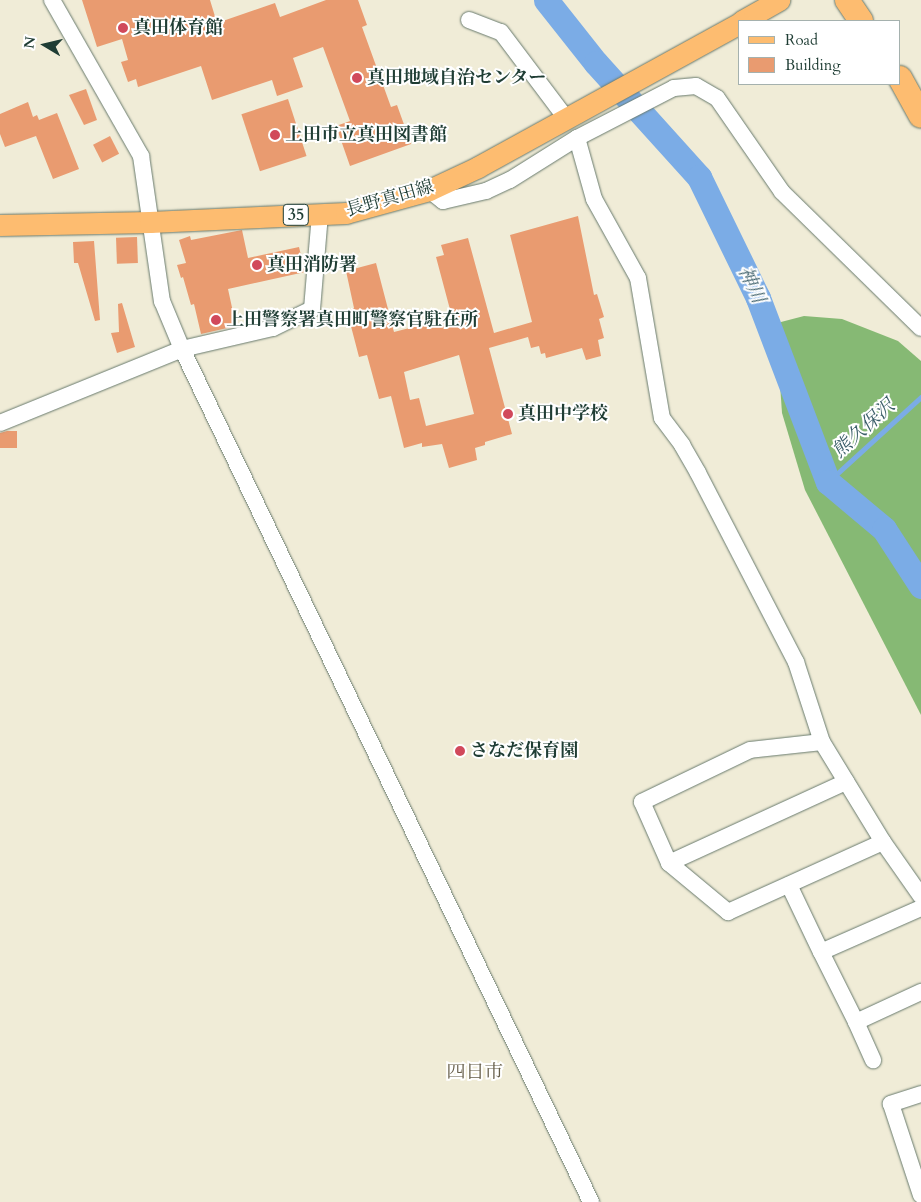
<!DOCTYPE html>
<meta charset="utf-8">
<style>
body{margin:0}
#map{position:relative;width:921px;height:1202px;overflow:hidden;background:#f0ecd7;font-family:Cardo,"Noto Serif JP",serif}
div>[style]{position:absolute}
.forest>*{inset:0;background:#86b974}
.stream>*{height:4.5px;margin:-2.25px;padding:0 2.25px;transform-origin:2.25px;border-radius:2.25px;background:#7bace6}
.river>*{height:25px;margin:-12.5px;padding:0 12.5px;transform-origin:12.5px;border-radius:12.5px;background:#7bace6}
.building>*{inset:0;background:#e99b70;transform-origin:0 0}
.roads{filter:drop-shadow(0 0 1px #687a6d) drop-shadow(0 0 1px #687a6d)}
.minor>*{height:16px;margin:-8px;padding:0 8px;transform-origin:8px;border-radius:8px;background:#fff}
.major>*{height:21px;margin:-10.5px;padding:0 10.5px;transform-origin:10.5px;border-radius:10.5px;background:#fdbc70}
.highway>*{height:24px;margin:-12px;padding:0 12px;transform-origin:12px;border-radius:12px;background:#fdbc70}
.dots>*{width:14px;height:14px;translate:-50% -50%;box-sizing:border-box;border:2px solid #fff;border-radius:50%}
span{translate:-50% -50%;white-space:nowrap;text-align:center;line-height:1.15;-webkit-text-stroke:4px #fff;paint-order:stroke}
.shield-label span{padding:1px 4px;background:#fff;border:1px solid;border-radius:4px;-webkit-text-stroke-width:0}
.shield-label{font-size:16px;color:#1f3d34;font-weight:700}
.poi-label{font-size:18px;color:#1f3d34;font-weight:700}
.left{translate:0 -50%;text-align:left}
.street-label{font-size:18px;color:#1f3d34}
.water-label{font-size:19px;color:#3b5e69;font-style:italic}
.neighbourhood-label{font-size:19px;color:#665e49}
.legend{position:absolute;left:738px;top:20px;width:162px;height:65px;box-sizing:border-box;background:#fff;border:1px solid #a5b1ae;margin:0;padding:6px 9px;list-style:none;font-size:15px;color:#1f3d34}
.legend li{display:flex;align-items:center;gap:10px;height:25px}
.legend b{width:25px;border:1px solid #a5b1ae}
.north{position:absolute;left:20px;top:20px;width:50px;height:50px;-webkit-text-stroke:4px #fff;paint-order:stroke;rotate:279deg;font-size:14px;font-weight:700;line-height:20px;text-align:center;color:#1f3d34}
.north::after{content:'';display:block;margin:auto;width:18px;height:22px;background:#1f3d34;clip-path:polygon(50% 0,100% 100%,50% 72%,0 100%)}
</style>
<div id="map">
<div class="forest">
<i style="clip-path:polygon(804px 316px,842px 319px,898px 341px,921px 361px,921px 715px,805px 490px,782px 413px,777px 341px,781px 322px)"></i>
</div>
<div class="stream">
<i style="left:828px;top:482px;width:126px;rotate:-42.4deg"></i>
</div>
<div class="river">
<i style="left:546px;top:0;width:80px;rotate:51.6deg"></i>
<i style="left:596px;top:63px;width:154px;rotate:47.9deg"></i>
<i style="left:699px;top:177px;width:135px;rotate:64deg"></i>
<i style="left:758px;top:298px;width:197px;rotate:69.2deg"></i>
<i style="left:828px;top:482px;width:73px;rotate:40deg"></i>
<i style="left:884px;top:529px;width:68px;rotate:57deg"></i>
</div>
<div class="building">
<i style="clip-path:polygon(82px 0,210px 0,217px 23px,275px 3px,280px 17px,326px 0,358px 0,367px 25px,362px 27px,391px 107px,397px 105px,411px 144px,350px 166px,336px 126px,350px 121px,323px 47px,293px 58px,303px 87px,277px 96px,272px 80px,212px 100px,201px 66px,138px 87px,136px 79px,128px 82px,121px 62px,128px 60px,122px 39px,97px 47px)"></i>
<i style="clip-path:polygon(86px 89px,97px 120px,84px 125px,69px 95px)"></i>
<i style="left:288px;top:99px;width:60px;height:49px;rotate:72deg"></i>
<i style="clip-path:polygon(28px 102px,33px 117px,37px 115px,39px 120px,57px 113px,79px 169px,53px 179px,36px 136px,5px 147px,0 134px,0 114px)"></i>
<i style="left:110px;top:136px;width:20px;height:19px;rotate:63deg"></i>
<i style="clip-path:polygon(evenodd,578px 216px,594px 295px,597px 294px,604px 317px,599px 319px,604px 338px,598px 340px,601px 356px,586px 360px,582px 348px,546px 358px,545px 353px,541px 354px,539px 346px,531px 348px,528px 337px,489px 348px,512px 434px,485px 442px,485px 445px,475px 448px,477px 460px,449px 468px,442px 444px,422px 447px,422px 443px,404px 448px,391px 396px,379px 399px,367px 355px,359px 357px,347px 311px,354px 308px,346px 271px,376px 263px,394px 332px,452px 317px,436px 257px,444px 255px,441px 245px,468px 238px,494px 333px,532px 322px,510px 235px,578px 216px,459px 355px,474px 414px,426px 426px,419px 398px,410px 400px,404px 372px,459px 355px)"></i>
<i style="clip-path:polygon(242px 230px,248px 258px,299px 247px,305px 272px,228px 289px,236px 326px,201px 334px,194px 304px,191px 305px,183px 277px,181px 278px,177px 265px,186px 263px,179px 240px,190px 236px,191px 240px)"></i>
<i style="left:137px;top:237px;width:26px;height:21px;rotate:88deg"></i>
<i style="clip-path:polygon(94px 241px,100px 320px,95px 321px,78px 263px,74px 263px,73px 242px)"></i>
<i style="clip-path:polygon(122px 303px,135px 347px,117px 353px,111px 333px,119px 332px,118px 304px)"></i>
<i style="clip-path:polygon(7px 431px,17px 431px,17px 448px,0 448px,0 433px)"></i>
</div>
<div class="roads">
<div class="minor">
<i style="left:52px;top:0;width:180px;rotate:60.3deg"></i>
<i style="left:141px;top:156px;width:147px;rotate:81.8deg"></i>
<i style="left:162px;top:301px;width:52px;rotate:67.4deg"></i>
<i style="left:182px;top:349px;width:946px;rotate:64.38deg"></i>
<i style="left:469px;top:20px;width:34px;rotate:21deg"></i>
<i style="left:501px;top:32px;width:101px;rotate:53deg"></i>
<i style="left:577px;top:138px;width:63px;rotate:74.4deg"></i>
<i style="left:594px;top:199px;width:90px;rotate:60.9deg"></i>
<i style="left:638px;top:278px;width:142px;rotate:80.3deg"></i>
<i style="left:662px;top:418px;width:34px;rotate:53deg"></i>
<i style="left:682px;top:445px;width:32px;rotate:60deg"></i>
<i style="left:698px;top:473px;width:213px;rotate:62.6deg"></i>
<i style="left:796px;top:662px;width:84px;rotate:72deg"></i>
<i style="left:822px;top:742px;width:117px;rotate:58.6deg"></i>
<i style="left:883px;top:842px;width:66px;rotate:54.9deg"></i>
<i style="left:429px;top:190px;width:18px;rotate:38deg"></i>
<i style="left:443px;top:201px;width:44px;rotate:-13.1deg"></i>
<i style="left:486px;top:191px;width:26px;rotate:-25deg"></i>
<i style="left:510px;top:180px;width:79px;rotate:-32.1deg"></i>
<i style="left:577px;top:138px;width:109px;rotate:-27.3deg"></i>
<i style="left:674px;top:88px;width:22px;rotate:-5deg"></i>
<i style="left:696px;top:86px;width:24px;rotate:30deg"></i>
<i style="left:717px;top:98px;width:114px;rotate:55.3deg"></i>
<i style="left:782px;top:192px;width:194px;rotate:44.4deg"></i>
<i style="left:0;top:423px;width:196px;rotate:-22.1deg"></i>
<i style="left:182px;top:349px;width:93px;rotate:-13deg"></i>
<i style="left:273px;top:328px;width:43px;rotate:-26deg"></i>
<i style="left:312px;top:309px;width:95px;rotate:-85.2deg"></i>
<i style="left:822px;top:742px;width:72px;rotate:173.7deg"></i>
<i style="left:750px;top:750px;width:120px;rotate:154.3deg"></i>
<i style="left:642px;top:802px;width:67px;rotate:66.1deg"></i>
<i style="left:669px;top:863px;width:77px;rotate:39.7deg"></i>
<i style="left:728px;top:912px;width:170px;rotate:-24.3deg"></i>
<i style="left:669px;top:863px;width:195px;rotate:-24.6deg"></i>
<i style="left:789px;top:885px;width:74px;rotate:64.5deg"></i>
<i style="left:921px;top:908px;width:109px;rotate:156.3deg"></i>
<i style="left:821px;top:952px;width:78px;rotate:63.4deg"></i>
<i style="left:856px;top:1022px;width:72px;rotate:-24.8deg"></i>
<i style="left:856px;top:1022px;width:42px;rotate:65.9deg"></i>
<i style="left:921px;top:1094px;width:32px;rotate:162deg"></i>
<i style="left:891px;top:1104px;width:96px;rotate:71.8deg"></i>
</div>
<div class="major">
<i style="left:742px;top:21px;width:43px;rotate:-29.6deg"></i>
<i style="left:0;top:225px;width:150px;rotate:-1.1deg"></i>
<i style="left:150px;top:222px;width:196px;rotate:-2.6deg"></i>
<i style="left:346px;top:213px;width:86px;rotate:-15.5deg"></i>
<i style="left:429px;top:190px;width:54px;rotate:-25.1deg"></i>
<i style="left:478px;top:167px;width:299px;rotate:-28.8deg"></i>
</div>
<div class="highway">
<i style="left:847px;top:0;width:25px;rotate:56deg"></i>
<i style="left:900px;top:78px;width:43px;rotate:61.1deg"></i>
</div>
</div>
<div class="dots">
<i style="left:123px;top:28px;background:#d1495b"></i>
<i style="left:357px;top:78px;background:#d1495b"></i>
<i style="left:275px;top:135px;background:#d1495b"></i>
<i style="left:257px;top:265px;background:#d1495b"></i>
<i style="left:216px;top:320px;background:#d1495b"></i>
<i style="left:508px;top:414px;background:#d1495b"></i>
<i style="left:460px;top:751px;background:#d1495b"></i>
</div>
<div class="shield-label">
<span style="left:296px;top:215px">35</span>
</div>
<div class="poi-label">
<span class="left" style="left:133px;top:28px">真田体育館</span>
<span class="left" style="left:367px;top:78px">真田地域自治センター</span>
<span class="left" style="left:285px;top:135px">上田市立真田図書館</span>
<span class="left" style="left:267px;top:265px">真田消防署</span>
<span class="left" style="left:226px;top:320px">上田警察署真田町警察官駐在所</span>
<span class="left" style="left:518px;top:414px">真田中学校</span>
<span class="left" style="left:470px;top:751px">さなだ保育園</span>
</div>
<div class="street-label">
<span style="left:390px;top:199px;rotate:-16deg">長野真田線</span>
</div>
<div class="water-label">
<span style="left:751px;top:285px;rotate:65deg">神川</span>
<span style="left:864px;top:429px;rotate:-42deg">熊久保沢</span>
</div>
<div class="neighbourhood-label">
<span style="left:475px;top:1073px">四日市</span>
</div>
<ul class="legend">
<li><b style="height:6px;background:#fdbc70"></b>Road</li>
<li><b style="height:14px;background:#e99b70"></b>Building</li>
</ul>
<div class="north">N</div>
</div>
